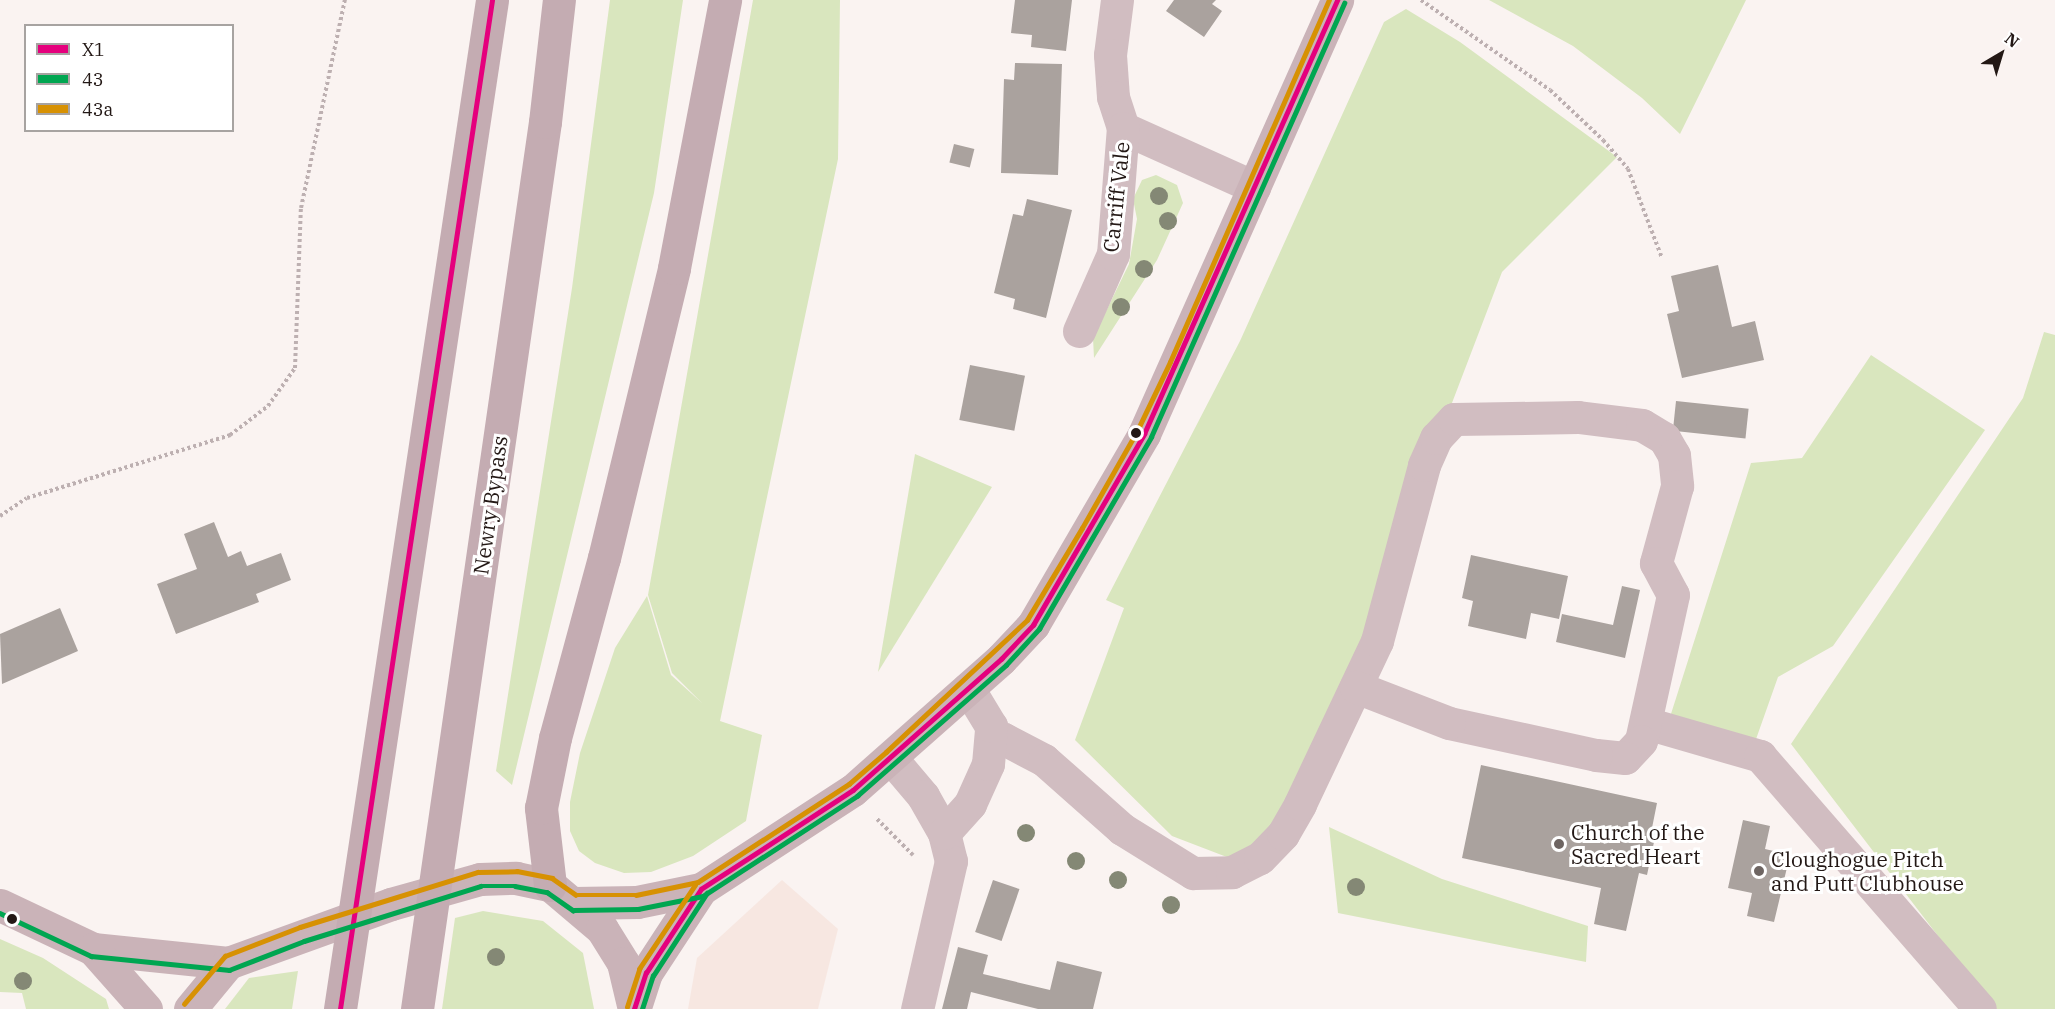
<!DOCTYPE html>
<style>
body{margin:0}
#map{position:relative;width:2055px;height:1009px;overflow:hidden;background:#faf3f1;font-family:"IBM Plex Serif",serif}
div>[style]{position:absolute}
.built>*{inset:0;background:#f7e7e1}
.green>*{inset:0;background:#d9e6be}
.building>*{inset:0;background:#aaa29e;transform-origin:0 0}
.path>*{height:4px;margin-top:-2px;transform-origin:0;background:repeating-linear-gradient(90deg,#bdb0b1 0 3px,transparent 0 6px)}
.minor>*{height:33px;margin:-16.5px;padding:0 16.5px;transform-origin:16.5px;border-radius:16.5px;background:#d1bdc1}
.major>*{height:33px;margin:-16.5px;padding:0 16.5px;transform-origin:16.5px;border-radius:16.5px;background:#cab3b8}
.highway>*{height:33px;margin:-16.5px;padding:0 16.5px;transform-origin:16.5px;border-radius:16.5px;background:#c4acb2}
.bus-1>*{height:4.5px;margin:-2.25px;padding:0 2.25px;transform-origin:2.25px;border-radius:2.25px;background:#e5007d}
.bus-2>*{height:4.5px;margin:-2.25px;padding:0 2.25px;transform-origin:2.25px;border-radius:2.25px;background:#00a651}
.bus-3>*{height:4.5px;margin:-2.25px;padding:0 2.25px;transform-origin:2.25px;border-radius:2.25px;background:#d79103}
.trees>*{width:18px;height:18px;margin:-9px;border-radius:50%;background:#848875}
.dots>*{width:16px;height:16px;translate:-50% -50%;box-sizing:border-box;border:3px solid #fff;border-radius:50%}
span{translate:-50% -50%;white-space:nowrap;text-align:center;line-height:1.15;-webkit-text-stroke:6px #fff;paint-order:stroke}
.street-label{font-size:21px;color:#231815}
.poi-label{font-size:21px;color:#231815}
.left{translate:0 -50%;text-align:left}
.legend{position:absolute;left:24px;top:24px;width:210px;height:108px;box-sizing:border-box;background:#fff;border:2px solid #a7a3a1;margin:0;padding:8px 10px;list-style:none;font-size:18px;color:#231815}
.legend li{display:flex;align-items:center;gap:12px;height:30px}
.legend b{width:30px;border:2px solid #a7a3a1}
.north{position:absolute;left:1971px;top:24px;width:60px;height:60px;-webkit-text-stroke:4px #fff;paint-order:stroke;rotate:38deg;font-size:16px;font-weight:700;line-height:24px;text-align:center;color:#231815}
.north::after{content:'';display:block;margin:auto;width:21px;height:27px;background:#231815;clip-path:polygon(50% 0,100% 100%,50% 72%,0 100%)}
</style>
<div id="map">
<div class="built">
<i style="clip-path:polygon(782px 880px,838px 929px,818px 1009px,688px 1009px,697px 958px)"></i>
</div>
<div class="green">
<i style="clip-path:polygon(610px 0,683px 0,654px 193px,512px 785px,496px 771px,572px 288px)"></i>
<i style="clip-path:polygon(753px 0,840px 0,838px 159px,720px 721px,762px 735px,746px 821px,693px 856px,651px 872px,624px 873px,595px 863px,579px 851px,570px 831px,570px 802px,580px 753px,615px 648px,647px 596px,671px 675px,702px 703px,672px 673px,648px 595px)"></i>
<i style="clip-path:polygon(1489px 0,1746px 0,1680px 134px,1642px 98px,1573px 46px)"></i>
<i style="clip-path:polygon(1406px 9px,1460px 42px,1617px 157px,1502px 272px,1447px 416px,1377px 641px,1260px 846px,1232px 859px,1172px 836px,1075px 740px,1124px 608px,1106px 600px,1240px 341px,1384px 22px)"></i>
<i style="clip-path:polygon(1156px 175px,1177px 185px,1183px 203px,1157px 260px,1094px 358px,1093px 338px,1129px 264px,1137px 219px,1133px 199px,1142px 180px)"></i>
<i style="clip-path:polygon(2044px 332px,2055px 335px,2055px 1009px,1994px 1009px,1791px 744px,2023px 398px)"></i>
<i style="clip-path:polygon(1871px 355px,1985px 430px,1833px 646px,1778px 677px,1755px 742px,1670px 717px,1751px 463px,1802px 458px)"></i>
<i style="clip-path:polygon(915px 454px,992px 487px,878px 672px)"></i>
<i style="clip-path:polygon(1329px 827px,1442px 879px,1588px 926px,1586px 962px,1338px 913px)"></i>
<i style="clip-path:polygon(483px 911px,543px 921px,583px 953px,594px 1009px,442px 1009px,455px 918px)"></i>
<i style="clip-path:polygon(0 939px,43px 958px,106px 999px,109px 1009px,26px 1009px,22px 993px,0 992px)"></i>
<i style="clip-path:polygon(298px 971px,292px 1009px,225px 1009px,249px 978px)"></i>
</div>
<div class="building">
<i style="clip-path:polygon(1015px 0,1072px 0,1066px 51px,1031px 47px,1032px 35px,1011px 33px)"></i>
<i style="clip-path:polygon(1174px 0,1216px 0,1212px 4px,1222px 11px,1204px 37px,1166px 11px)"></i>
<i style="clip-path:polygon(1015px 63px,1062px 64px,1058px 175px,1001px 173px,1004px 79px,1014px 80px)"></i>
<i style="left:954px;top:144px;width:21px;height:19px;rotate:14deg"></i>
<i style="clip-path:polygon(1027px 199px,1072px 210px,1046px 318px,1013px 309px,1015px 299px,994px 293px,1013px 214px,1023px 216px)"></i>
<i style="clip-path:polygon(1718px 265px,1732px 327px,1755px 321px,1764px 360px,1682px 378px,1667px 314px,1679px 311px,1671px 276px)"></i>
<i style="left:970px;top:365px;width:56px;height:56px;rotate:11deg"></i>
<i style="left:1676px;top:401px;width:73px;height:30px;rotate:6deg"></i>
<i style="clip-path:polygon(214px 522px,228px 557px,241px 551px,247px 566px,281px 553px,291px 580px,256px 594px,259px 602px,176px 634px,157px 584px,197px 569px,184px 534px)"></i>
<i style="clip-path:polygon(1471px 555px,1568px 576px,1559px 619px,1531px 613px,1526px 639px,1468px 626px,1473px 601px,1462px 598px)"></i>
<i style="clip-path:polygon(1622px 586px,1640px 590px,1625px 658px,1556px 642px,1562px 614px,1613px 625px)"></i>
<i style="clip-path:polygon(60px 608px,78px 651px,2px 684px,0 634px)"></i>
<i style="clip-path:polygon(1481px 765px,1657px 803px,1652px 828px,1657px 828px,1647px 875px,1639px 873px,1626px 931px,1594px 924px,1601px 888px,1462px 858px)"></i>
<i style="clip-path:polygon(1743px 820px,1770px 826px,1765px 849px,1790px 855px,1774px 922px,1747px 916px,1752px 893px,1728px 888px)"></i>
<i style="left:993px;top:880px;width:28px;height:55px;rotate:19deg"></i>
<i style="clip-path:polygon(958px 947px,988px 955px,983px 974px,1050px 990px,1057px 961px,1102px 972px,1093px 1009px,1038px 1009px,971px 992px,967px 1009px,942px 1009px)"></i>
</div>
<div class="path">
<i style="left:1421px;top:0;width:157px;rotate:34.9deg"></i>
<i style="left:1550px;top:90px;width:73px;rotate:43.3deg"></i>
<i style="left:1603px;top:140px;width:38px;rotate:49deg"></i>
<i style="left:1628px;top:169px;width:95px;rotate:69.1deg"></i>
<i style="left:0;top:516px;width:32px;rotate:-34deg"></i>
<i style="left:27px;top:498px;width:213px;rotate:-17.2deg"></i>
<i style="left:230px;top:435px;width:48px;rotate:-37.3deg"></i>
<i style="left:268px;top:406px;width:47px;rotate:-54.6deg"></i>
<i style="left:295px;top:368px;width:160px;rotate:-87.9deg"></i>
<i style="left:301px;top:208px;width:213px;rotate:-78.1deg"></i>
<i style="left:877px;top:819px;width:51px;rotate:45deg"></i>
</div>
<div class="minor">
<i style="left:1117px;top:0;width:55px;rotate:97.3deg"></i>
<i style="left:1110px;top:55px;width:42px;rotate:85.9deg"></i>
<i style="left:1113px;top:97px;width:33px;rotate:72deg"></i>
<i style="left:1123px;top:128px;width:144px;rotate:24.2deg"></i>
<i style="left:1079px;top:331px;width:84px;rotate:-66.2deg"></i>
<i style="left:1113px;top:254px;width:126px;rotate:-85.5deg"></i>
<i style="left:1646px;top:723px;width:119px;rotate:16.1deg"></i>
<i style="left:1760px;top:756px;width:335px;rotate:49deg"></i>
<i style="left:992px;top:738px;width:12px;rotate:5deg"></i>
<i style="left:1004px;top:739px;width:45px;rotate:27.7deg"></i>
<i style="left:1044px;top:760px;width:104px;rotate:41.5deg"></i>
<i style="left:1122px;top:829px;width:84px;rotate:31.8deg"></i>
<i style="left:1193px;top:873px;width:39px;rotate:-1deg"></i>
<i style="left:1232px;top:872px;width:31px;rotate:-27deg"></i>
<i style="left:1260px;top:858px;width:33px;rotate:-46deg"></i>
<i style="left:1283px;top:834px;width:34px;rotate:-60deg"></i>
<i style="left:1300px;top:804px;width:180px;rotate:-64.7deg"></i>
<i style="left:1377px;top:641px;width:182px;rotate:-75deg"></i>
<i style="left:1424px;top:465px;width:30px;rotate:-66deg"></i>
<i style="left:1436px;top:438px;width:26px;rotate:-47deg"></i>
<i style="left:1454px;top:419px;width:124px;rotate:-0.9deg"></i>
<i style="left:1578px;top:417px;width:64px;rotate:7.1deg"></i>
<i style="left:1642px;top:425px;width:26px;rotate:31deg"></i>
<i style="left:1664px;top:438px;width:20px;rotate:60deg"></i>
<i style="left:1674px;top:455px;width:31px;rotate:84deg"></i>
<i style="left:1677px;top:486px;width:80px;rotate:105.3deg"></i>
<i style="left:1656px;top:563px;width:36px;rotate:62deg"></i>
<i style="left:1673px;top:595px;width:149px;rotate:102.4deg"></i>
<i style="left:1641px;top:741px;width:23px;rotate:133deg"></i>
<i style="left:1625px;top:758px;width:29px;rotate:-174deg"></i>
<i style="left:1596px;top:755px;width:150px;rotate:-167.7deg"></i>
<i style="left:1449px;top:723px;width:100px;rotate:-158.8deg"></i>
<i style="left:891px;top:758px;width:50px;rotate:49.9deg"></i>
<i style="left:923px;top:796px;width:43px;rotate:60.4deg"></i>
<i style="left:944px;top:833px;width:29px;rotate:76deg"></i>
<i style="left:951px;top:861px;width:152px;rotate:102.9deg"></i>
<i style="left:944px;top:833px;width:39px;rotate:-48deg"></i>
<i style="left:970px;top:804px;width:44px;rotate:-65.8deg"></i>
<i style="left:988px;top:764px;width:38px;rotate:-85deg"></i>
<i style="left:991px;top:726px;width:44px;rotate:-121.2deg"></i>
</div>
<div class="major">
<i style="left:574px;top:903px;width:63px;rotate:-0.9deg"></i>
<i style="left:637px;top:902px;width:65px;rotate:-11.5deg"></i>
<i style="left:701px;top:889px;width:181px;rotate:-33.1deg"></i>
<i style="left:853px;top:790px;width:198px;rotate:-41.5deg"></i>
<i style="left:1001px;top:659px;width:47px;rotate:-46.7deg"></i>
<i style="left:1033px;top:625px;width:221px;rotate:-59.8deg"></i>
<i style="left:1144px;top:434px;width:475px;rotate:-66deg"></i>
<i style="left:0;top:905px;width:103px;rotate:25.3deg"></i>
<i style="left:93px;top:949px;width:136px;rotate:5.9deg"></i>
<i style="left:93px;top:949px;width:80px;rotate:48.5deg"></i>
<i style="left:635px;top:1007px;width:36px;rotate:-72deg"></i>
<i style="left:646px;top:973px;width:100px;rotate:-56.8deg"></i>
<i style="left:190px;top:1009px;width:60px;rotate:-50.4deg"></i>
<i style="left:228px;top:963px;width:173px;rotate:-19.9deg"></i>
<i style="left:391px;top:904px;width:92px;rotate:-15.7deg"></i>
<i style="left:480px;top:879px;width:36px;rotate:-2deg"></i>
<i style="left:516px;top:878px;width:35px;rotate:12deg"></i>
<i style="left:550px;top:885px;width:68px;rotate:40.2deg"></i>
<i style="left:602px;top:929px;width:40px;rotate:58deg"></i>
<i style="left:623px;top:963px;width:47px;rotate:76.6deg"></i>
</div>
<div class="highway">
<i style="left:550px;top:885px;width:78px;rotate:-96.7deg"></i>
<i style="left:541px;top:808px;width:71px;rotate:-78.7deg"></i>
<i style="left:555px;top:738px;width:187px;rotate:-74.8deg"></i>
<i style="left:604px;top:558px;width:298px;rotate:-76.4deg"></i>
<i style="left:674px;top:268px;width:273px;rotate:-79.2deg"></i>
<i style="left:340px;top:1009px;width:1020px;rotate:-81.43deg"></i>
<i style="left:417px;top:1009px;width:896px;rotate:-81.79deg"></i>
<i style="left:545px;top:122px;width:123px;rotate:-83.5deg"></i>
</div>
<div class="bus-1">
<i style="left:340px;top:1009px;width:1020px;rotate:-81.43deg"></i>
<i style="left:634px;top:1009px;width:38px;rotate:-72deg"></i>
<i style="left:646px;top:973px;width:100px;rotate:-56.8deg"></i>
<i style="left:701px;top:889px;width:181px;rotate:-33.1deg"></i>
<i style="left:853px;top:790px;width:198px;rotate:-41.5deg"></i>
<i style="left:1001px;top:659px;width:47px;rotate:-46.7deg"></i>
<i style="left:1033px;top:625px;width:221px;rotate:-59.8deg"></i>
<i style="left:1144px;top:434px;width:475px;rotate:-66deg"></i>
</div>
<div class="bus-2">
<i style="left:0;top:913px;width:101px;rotate:25.3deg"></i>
<i style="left:91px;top:956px;width:139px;rotate:5.8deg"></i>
<i style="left:229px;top:970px;width:80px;rotate:-21.1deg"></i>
<i style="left:304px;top:941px;width:185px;rotate:-17.3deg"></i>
<i style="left:481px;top:886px;width:34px"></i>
<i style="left:515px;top:886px;width:33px;rotate:11deg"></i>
<i style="left:547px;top:892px;width:32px;rotate:35deg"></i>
<i style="left:573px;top:910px;width:65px;rotate:-0.9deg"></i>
<i style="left:638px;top:909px;width:66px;rotate:-11.3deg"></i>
<i style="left:703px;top:896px;width:184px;rotate:-33deg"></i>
<i style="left:857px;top:796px;width:198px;rotate:-41.3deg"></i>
<i style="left:1006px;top:665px;width:49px;rotate:-47.5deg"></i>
<i style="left:1039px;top:629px;width:222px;rotate:-59.7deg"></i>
<i style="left:1151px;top:437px;width:475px;rotate:-66deg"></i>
<i style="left:642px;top:1009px;width:35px;rotate:-72deg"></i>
<i style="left:653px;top:976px;width:99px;rotate:-57deg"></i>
</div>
<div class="bus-3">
<i style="left:184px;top:1004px;width:63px;rotate:-49.5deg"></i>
<i style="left:225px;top:956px;width:80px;rotate:-21.1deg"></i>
<i style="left:300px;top:927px;width:186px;rotate:-17.2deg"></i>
<i style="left:478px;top:872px;width:39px;rotate:-1deg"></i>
<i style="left:517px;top:871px;width:36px;rotate:11deg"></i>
<i style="left:552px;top:878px;width:29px;rotate:35deg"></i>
<i style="left:576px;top:895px;width:60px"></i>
<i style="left:636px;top:895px;width:63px;rotate:-11.8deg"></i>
<i style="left:698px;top:882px;width:180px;rotate:-33deg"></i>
<i style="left:849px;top:784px;width:49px;rotate:-40.9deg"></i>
<i style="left:886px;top:752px;width:193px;rotate:-43.1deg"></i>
<i style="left:1027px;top:620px;width:107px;rotate:-59.1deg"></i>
<i style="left:1082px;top:528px;width:112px;rotate:-60.4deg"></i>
<i style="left:1137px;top:431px;width:76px;rotate:-64.4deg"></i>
<i style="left:1170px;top:362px;width:395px;rotate:-66.3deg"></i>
<i style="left:627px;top:1007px;width:40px;rotate:-72deg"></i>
<i style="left:639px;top:969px;width:101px;rotate:-56.3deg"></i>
</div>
<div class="trees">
<i style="left:1159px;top:196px"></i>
<i style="left:1168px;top:221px"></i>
<i style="left:1144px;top:269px"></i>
<i style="left:1121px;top:307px"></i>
<i style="left:1026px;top:833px"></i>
<i style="left:1076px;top:861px"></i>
<i style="left:1118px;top:880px"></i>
<i style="left:1356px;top:887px"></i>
<i style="left:1171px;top:905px"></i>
<i style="left:496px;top:957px"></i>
<i style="left:23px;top:981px"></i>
</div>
<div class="dots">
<i style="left:1136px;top:433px;background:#231815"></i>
<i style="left:1559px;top:844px;background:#6e6562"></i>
<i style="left:1759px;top:871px;background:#6e6562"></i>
<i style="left:12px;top:919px;background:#231815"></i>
</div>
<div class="street-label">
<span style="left:1116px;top:197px;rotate:-84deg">Carriff Vale</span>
<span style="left:490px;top:505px;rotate:-82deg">Newry Bypass</span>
</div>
<div class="poi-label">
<span class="left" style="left:1571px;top:844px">Church of the<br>Sacred Heart</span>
<span class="left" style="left:1771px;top:871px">Cloughogue Pitch<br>and Putt Clubhouse</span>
</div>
<ul class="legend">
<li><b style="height:8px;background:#e5007d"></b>X1</li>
<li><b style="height:8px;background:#00a651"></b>43</li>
<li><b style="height:8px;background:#d79103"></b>43a</li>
</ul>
<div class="north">N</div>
</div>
